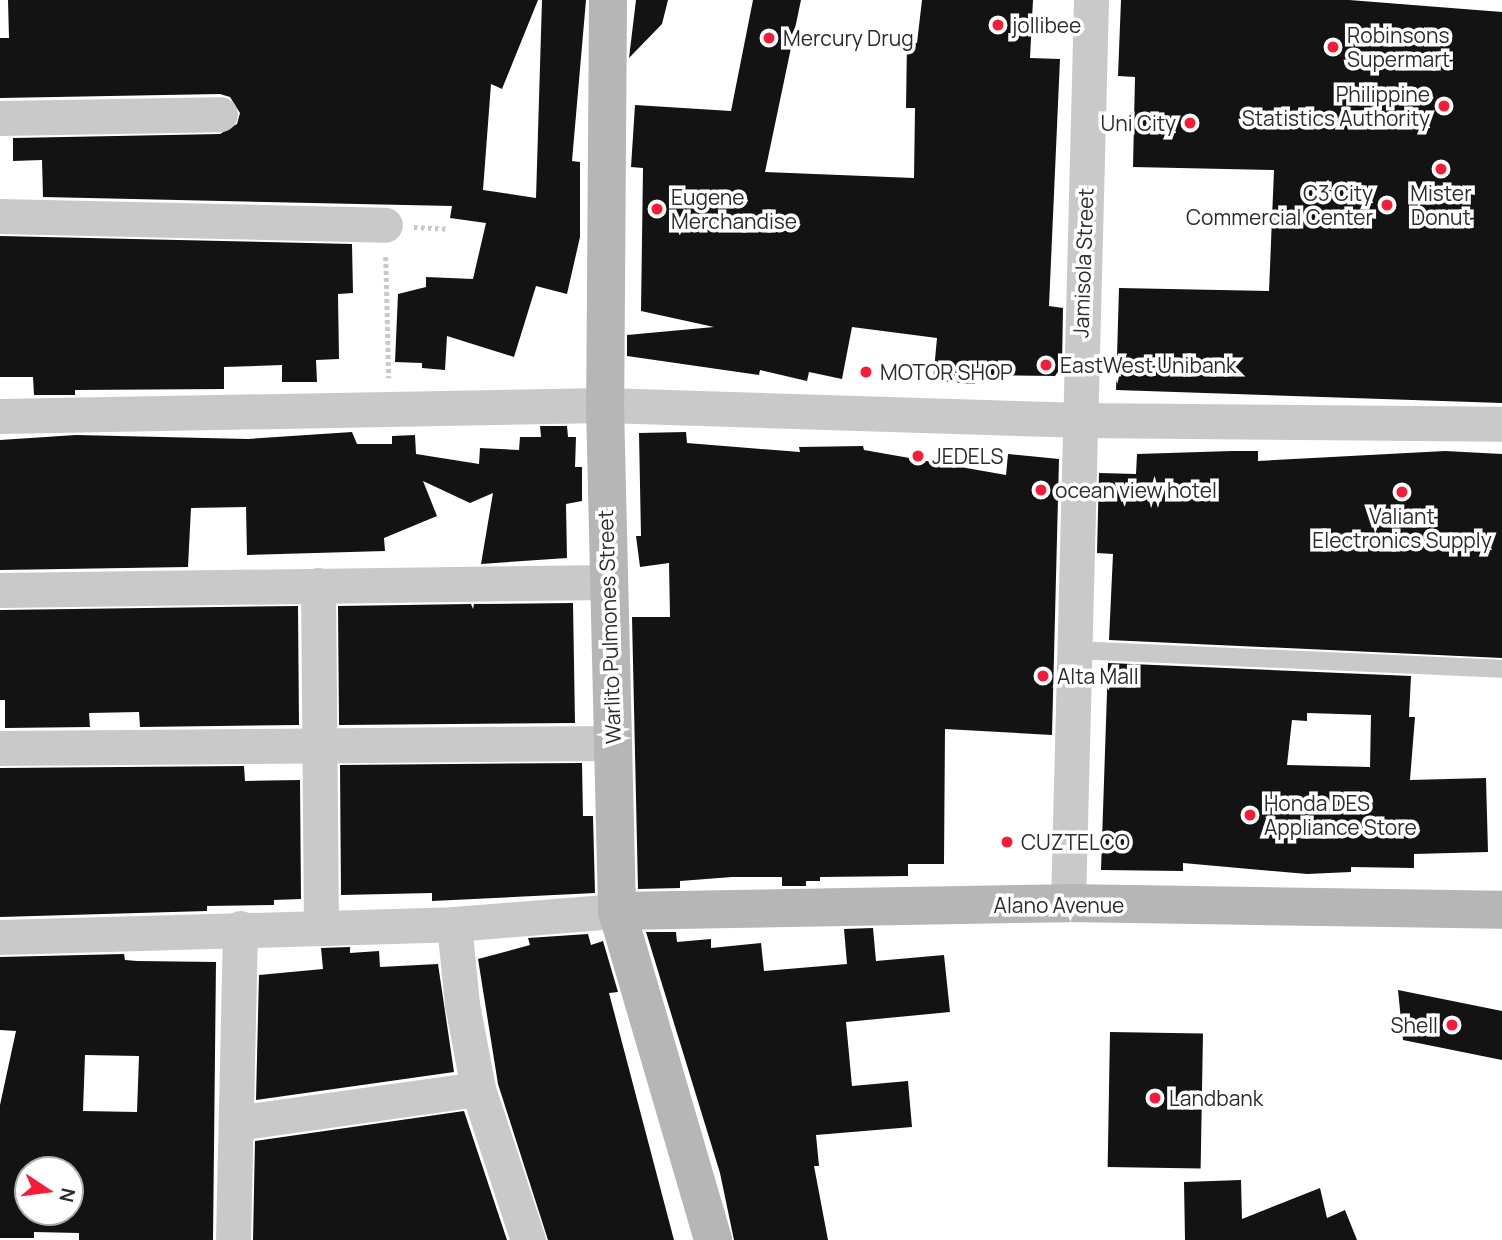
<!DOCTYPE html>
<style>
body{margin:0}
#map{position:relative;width:1502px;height:1240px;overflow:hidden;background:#fff;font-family:Manrope,sans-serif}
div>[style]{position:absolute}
.building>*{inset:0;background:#131313;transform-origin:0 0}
.path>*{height:4.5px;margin-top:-2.25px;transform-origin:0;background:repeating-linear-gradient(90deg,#c9c9c9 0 3.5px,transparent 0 7px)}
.lane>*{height:18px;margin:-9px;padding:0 9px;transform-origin:9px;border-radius:9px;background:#c9c9c9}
.street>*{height:35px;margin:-17.5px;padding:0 17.5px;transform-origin:17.5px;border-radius:17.5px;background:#c9c9c9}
.secondary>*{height:38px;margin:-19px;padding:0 19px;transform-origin:19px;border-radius:19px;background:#b6b6b6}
.dots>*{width:19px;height:19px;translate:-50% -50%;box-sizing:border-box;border:4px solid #fff;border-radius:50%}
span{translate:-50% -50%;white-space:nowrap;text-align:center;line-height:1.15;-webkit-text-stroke:7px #fff;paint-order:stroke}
.poi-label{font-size:21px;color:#2c2c2c}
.left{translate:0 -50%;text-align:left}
.right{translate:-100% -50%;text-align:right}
.street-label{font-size:21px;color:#2c2c2c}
.north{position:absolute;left:14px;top:1156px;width:70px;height:70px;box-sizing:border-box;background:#fff;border:2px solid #ababab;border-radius:50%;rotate:103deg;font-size:19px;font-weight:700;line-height:28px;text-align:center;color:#2c2c2c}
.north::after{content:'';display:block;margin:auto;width:24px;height:32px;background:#f61b38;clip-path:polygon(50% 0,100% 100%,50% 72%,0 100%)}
</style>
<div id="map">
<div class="building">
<i style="clip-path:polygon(8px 0,538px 0,502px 89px,491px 84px,483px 190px,536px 198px,542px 0,586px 0,572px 161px,580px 162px,580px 237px,567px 294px,536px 286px,514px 357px,447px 336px,445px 370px,422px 368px,422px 363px,395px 362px,398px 294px,426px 287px,426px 277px,473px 279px,486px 223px,450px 218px,452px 206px,43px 197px,42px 160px,13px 161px,13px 138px,220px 134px,237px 124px,240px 113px,230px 97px,220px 94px,0 98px,0 38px,9px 38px)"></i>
<i style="clip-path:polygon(636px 0,668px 0,662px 24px,629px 58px)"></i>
<i style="clip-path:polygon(753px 0,801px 0,765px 172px,914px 178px,915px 108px,906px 108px,907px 42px,917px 43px,922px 0,1033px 0,1030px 58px,1060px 59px,1049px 306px,1063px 308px,1062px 366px,1055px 376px,976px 375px,975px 384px,933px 381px,937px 338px,852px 327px,842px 379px,809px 372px,807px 381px,760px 370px,759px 375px,627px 356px,627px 335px,714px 327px,641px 311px,643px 168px,631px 167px,635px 105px,731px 111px)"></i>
<i style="clip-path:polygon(1121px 0,1349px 0,1502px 12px,1502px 403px,1116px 390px,1119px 288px,1269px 291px,1274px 170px,1133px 167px,1135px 77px,1118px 76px)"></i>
<i style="clip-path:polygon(0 236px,352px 244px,353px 293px,338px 294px,339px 359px,316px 360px,317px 382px,282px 382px,282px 365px,224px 367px,224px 389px,75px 390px,75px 395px,34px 395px,33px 377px,0 377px)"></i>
<i style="clip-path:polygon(540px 426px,567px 426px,568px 437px,576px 437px,575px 467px,582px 467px,582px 501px,566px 504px,567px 558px,481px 564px,493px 493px,470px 503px,423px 481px,437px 516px,384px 538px,385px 551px,247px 555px,246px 507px,191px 508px,188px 567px,0 570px,0 440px,76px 435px,248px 439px,352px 432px,357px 444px,392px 444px,392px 436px,415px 435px,416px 454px,479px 464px,480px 448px,519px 450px,520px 437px,541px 437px)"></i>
<i style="clip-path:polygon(686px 432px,687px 443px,800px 452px,799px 447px,863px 446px,864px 450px,1006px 475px,1008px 454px,1059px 459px,1052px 735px,945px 729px,944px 864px,908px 864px,908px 876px,820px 877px,820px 881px,806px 881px,806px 886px,782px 886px,782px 877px,732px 877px,680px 881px,680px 888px,638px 889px,632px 617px,670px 617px,669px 563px,640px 567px,636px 536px,641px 536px,639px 433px)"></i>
<i style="clip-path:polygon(1232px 451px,1258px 451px,1258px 461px,1445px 451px,1502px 454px,1502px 658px,1109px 640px,1113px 554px,1097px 553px,1099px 473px,1136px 474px,1137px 454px)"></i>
<i style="clip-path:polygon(573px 603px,575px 723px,339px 725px,338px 606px,471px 604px,473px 609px,474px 604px)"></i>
<i style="clip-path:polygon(298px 606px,299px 725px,140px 727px,139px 712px,89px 713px,90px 727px,5px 728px,5px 700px,0 700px,0 610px)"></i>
<i style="clip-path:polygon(evenodd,1108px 663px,1411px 676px,1409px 717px,1415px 717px,1410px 780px,1486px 778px,1488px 852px,1414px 854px,1414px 868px,1351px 867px,1351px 872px,1307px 874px,1183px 863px,1183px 871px,1101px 870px,1108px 663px,1307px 713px,1371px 715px,1370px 767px,1287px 765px,1292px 720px,1307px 721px,1307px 713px)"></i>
<i style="clip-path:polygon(582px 763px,583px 816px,593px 816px,595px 893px,432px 901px,432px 893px,341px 895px,340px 765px)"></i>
<i style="clip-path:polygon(244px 766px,245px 781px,300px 780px,301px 899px,274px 900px,274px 905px,207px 906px,207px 911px,0 917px,0 768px)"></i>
<i style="clip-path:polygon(873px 928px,876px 961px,944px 955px,950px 1012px,846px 1022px,852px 1086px,908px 1081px,912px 1127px,816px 1135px,819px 1166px,814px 1166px,828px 1240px,734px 1240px,720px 1173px,646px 932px,676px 932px,677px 942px,711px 939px,711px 948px,761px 943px,764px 971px,847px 964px,844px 929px)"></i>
<i style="clip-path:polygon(588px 934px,591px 945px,603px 941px,618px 992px,609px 993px,674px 1240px,548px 1240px,498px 1084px,478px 959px,530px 945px,528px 938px)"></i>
<i style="clip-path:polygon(350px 947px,350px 953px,379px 951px,380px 967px,438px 964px,454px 1072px,256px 1100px,259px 975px,323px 969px,321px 948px)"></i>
<i style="clip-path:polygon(evenodd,124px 954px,125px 960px,137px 961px,216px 962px,213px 1240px,79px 1240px,79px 1233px,34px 1232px,34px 1238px,0 1238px,0 1105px,16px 1031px,0 1030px,0 957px,124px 954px,85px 1055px,139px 1056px,137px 1112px,83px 1111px,85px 1055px,124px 954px,28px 1170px,70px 1170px,70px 1212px,28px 1212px,28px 1170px)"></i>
<i style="clip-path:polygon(1398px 990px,1502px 1011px,1502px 1060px,1403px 1040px)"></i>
<i style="left:1110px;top:1032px;width:93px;height:135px;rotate:1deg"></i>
<i style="clip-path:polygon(464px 1111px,507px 1240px,253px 1240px,255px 1141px)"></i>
<i style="clip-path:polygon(1241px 1180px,1242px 1219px,1320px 1188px,1327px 1218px,1345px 1210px,1357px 1240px,1185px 1240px,1184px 1182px)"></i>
</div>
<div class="path">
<i style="left:414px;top:227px;width:34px;rotate:3deg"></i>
<i style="left:386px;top:257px;width:121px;rotate:88.6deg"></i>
</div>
<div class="lane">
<i style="left:1074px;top:650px;width:428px;rotate:2.5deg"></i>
</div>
<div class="street">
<i style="left:0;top:118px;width:220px;rotate:-1deg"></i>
<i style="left:0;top:216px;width:385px;rotate:1.3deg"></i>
<i style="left:0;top:416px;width:605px;rotate:-1.04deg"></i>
<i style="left:605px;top:405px;width:473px;rotate:1.8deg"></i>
<i style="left:1078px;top:420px;width:424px;rotate:0.5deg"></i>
<i style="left:318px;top:585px;width:342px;rotate:89.5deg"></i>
<i style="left:0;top:590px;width:607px;rotate:-0.76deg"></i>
<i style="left:0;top:748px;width:613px;rotate:-0.47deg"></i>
<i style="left:1068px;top:903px;width:903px;rotate:-88.54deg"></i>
<i style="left:454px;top:924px;width:80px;rotate:84.3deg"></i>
<i style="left:462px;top:1004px;width:86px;rotate:79.3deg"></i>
<i style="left:478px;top:1089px;width:159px;rotate:71.7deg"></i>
<i style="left:0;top:937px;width:454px;rotate:-1.6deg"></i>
<i style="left:454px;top:924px;width:164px;rotate:-4.6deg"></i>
<i style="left:236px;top:1123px;width:244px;rotate:-8deg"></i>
<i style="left:233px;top:1240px;width:312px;rotate:-88.7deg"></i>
</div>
<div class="secondary">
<i style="left:608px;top:0;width:405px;rotate:90.4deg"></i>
<i style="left:605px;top:405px;width:506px;rotate:88.64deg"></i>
<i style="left:617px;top:911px;width:343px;rotate:73.7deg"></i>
<i style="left:617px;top:911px;width:451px;rotate:-1deg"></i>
<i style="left:1068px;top:903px;width:434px;rotate:0.9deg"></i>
</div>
<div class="dots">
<i style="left:998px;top:25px;background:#f61b38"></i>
<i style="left:769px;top:38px;background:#f61b38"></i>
<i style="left:1333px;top:47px;background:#f61b38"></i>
<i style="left:1444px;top:106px;background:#f61b38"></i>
<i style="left:1190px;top:123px;background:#f61b38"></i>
<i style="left:1441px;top:169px;background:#f61b38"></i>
<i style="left:1387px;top:205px;background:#f61b38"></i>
<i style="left:657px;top:209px;background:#f61b38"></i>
<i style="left:1046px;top:365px;background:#f61b38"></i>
<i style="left:866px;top:372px;background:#f61b38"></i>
<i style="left:918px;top:456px;background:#f61b38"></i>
<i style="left:1041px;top:490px;background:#f61b38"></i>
<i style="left:1402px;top:492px;background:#f61b38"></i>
<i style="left:1043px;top:676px;background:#f61b38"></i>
<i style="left:1250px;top:815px;background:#f61b38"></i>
<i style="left:1007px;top:842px;background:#f61b38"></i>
<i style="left:1452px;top:1025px;background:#f61b38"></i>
<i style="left:1155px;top:1098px;background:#f61b38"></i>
</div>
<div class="poi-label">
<span class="left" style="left:1012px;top:25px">jollibee</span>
<span class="left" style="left:1347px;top:47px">Robinsons<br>Supermart</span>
<span class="left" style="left:783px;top:38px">Mercury Drug</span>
<span class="right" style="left:1430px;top:106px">Philippine<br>Statistics Authority</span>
<span class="right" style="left:1176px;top:123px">Uni City</span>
<span class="right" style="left:1373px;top:205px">C3 City<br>Commercial Center</span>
<span style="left:1441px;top:205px">Mister<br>Donut</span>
<span class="left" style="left:671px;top:209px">Eugene<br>Merchandise</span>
<span class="left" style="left:1060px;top:365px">EastWest Unibank</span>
<span class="left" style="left:880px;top:372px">MOTOR SHOP</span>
<span class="left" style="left:932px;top:456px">JEDELS</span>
<span class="left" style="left:1055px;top:490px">ocean view hotel</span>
<span style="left:1402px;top:528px">Valiant<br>Electronics Supply</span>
<span class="left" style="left:1057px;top:676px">Alta Mall</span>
<span class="left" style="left:1264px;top:815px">Honda DES<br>Appliance Store</span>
<span class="left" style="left:1021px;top:842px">CUZTELCO</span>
<span class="right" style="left:1438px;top:1025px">Shell</span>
<span class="left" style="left:1169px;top:1098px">Landbank</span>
</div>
<div class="street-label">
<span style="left:1083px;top:263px;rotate:-88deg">Jamisola Street</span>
<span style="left:609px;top:627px;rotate:-92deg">Warlito Pulmones Street</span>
<span style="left:1059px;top:905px">Alano Avenue</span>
</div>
<div class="north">N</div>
</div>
